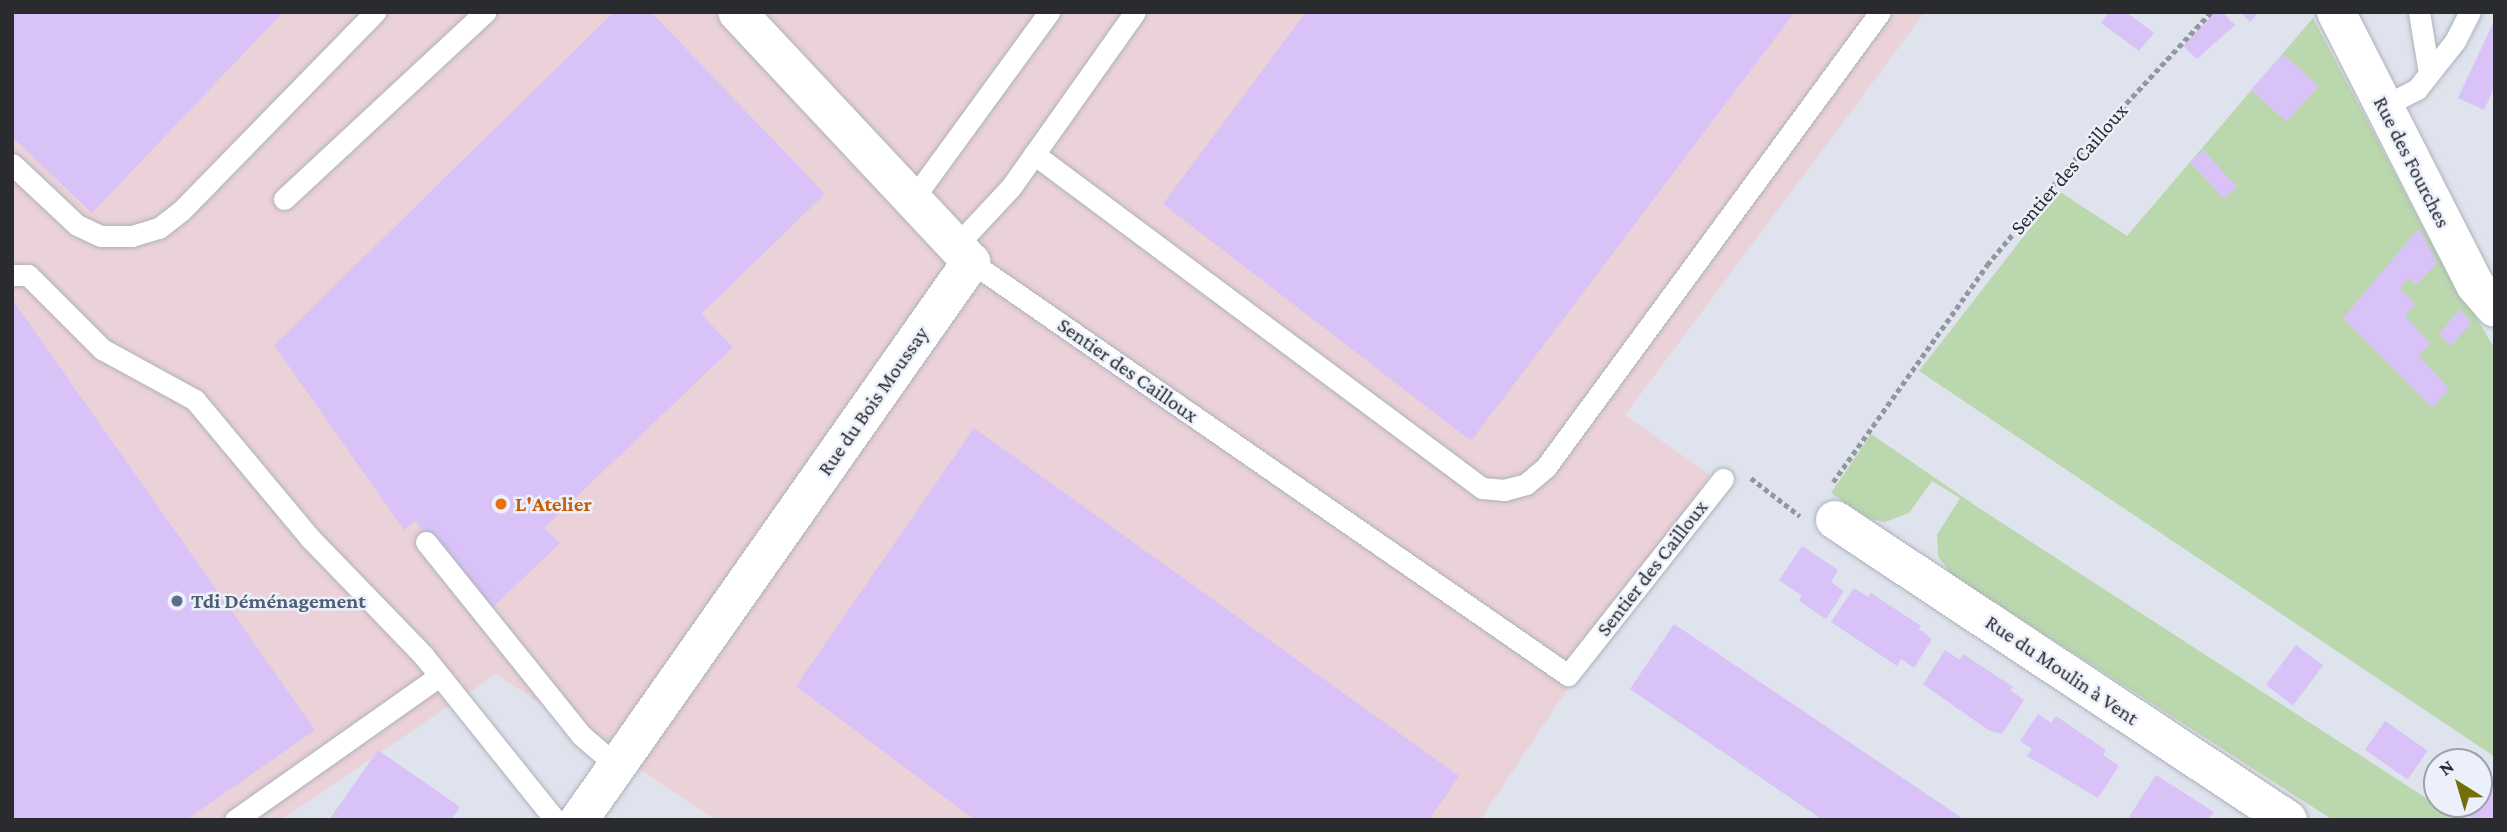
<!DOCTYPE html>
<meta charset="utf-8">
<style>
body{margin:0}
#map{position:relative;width:2507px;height:832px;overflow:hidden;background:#dee3ed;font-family:"Crimson Pro",serif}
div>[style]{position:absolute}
.industrial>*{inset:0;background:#ebd1d8}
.green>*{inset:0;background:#bbd7ad}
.building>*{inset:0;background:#d9c2f7;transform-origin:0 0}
.path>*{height:4.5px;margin-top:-2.25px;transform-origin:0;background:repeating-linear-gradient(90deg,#92969d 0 5px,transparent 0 8.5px)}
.roads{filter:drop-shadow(0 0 2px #adb2bb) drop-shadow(0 0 2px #adb2bb)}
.lane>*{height:21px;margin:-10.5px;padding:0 10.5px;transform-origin:10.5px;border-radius:10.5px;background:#fff}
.street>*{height:38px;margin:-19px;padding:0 19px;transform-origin:19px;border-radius:19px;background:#fff}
.dots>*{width:19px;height:19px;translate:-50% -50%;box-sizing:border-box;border:4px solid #ebf0fa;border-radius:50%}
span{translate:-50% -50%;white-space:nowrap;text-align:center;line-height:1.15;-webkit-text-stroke:5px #ebf0fa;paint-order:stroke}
.street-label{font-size:21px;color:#292b2f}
.food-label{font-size:21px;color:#c56008;font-weight:700}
.left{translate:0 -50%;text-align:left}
.service-label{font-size:21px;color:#4e5e75;font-weight:700}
.frame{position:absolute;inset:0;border:14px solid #292b2f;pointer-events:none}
.north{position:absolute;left:2423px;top:748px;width:70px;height:70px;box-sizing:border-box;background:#ebf0fa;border:2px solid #9da1a9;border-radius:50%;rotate:323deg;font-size:19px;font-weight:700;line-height:28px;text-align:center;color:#292b2f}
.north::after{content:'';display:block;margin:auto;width:24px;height:32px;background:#756d0a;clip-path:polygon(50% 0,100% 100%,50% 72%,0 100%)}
</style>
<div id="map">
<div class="industrial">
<i style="clip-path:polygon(12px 12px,1925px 12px,1625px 415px,1710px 475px,1480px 820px,716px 820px,496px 674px,281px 820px,12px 820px)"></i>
</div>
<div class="green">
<i style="clip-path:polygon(2313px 18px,2433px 246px,2495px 349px,2495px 757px,1919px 371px,2059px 191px,2127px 236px)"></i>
<i style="clip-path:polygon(1871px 434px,1979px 508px,2460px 820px,2333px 820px,1951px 574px,1938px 556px,1937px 535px,1960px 498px,1932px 481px,1909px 513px,1885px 522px,1870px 519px,1831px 493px)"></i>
</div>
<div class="building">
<i style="clip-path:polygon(12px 12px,283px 12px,92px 213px,12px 137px)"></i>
<i style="clip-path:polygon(614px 12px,651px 12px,825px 194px,701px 314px,733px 347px,544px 528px,560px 543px,491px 609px,415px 521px,404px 530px,274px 345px)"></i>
<i style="clip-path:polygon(1306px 12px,1795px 12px,1471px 441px,1163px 204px)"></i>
<i style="clip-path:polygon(2109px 12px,2126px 12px,2154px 33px,2139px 51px,2101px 23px)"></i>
<i style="clip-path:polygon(2215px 12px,2222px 12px,2235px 25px,2197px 59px,2183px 46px)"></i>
<i style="clip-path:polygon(2240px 12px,2259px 12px,2250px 22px)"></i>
<i style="clip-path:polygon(2495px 19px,2495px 86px,2484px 110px,2458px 98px)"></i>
<i style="left:2283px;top:54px;width:48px;height:48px;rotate:42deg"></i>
<i style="left:2203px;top:150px;width:50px;height:18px;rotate:47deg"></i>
<i style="clip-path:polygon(2419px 228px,2437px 263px,2416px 285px,2408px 278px,2400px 288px,2415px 305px,2405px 316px,2430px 343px,2419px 356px,2449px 389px,2432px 408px,2343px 318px)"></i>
<i style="clip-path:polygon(12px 299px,315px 730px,186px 820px,12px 820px)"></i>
<i style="clip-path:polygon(2460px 309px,2471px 323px,2451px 346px,2439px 334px)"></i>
<i style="clip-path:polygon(974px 428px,1459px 776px,1429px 820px,975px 820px,796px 686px)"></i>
<i style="clip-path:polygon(1802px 546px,1838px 570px,1831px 582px,1844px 591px,1826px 619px,1799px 601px,1802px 596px,1779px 580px)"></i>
<i style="clip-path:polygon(1854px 588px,1868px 597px,1871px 593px,1921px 626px,1919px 629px,1932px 639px,1914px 668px,1901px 659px,1897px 666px,1831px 622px)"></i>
<i style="clip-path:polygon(1674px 624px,1965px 820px,1823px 820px,1630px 689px)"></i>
<i style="left:2296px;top:645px;width:34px;height:50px;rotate:37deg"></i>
<i style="clip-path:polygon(1945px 650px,1960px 660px,1963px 654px,2013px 687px,2010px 690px,2024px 700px,2002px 734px,1988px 730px,1923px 684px)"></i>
<i style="clip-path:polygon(2038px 714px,2051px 723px,2056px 716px,2106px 750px,2103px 755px,2119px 766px,2098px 798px,2027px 756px,2032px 749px,2020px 741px)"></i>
<i style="left:2385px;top:721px;width:52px;height:35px;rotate:35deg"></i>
<i style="clip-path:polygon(378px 750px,460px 807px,451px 820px,329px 820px)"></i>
<i style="clip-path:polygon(2487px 773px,2495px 779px,2495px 820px,2474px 820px,2461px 810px,2465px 804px,2479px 804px,2479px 785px)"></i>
<i style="clip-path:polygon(2156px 775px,2214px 812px,2208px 820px,2127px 820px)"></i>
</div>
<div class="path">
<i style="left:1751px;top:478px;width:62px;rotate:37.8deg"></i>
<i style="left:1833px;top:482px;width:266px;rotate:-54.6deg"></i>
<i style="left:1987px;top:265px;width:146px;rotate:-50.3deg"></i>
<i style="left:2080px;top:153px;width:192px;rotate:-47.1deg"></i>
</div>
<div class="roads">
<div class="lane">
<i style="left:2419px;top:12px;width:62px;rotate:80.7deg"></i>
<i style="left:2384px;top:106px;width:37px;rotate:-27deg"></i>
<i style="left:2417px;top:89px;width:61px;rotate:-51.6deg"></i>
<i style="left:2455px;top:41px;width:33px;rotate:-63deg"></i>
<i style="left:1034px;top:154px;width:559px;rotate:36.71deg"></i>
<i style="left:1482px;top:488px;width:22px;rotate:5deg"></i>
<i style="left:1504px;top:490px;width:23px;rotate:-15deg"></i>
<i style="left:1526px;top:484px;width:26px;rotate:-40deg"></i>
<i style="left:1546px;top:467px;width:564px;rotate:-53.72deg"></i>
<i style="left:12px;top:164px;width:89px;rotate:43.2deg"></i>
<i style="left:77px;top:225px;width:26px;rotate:25deg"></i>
<i style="left:101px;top:236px;width:31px"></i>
<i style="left:132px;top:236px;width:28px;rotate:-17deg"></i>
<i style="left:159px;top:228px;width:28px;rotate:-38deg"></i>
<i style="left:181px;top:211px;width:278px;rotate:-45.7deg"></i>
<i style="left:284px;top:199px;width:275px;rotate:-42.9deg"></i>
<i style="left:912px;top:200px;width:233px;rotate:-53.9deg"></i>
<i style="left:956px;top:246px;width:81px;rotate:-47deg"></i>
<i style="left:1011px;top:187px;width:214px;rotate:-54.7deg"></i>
<i style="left:971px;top:262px;width:726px;rotate:34.68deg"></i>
<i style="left:1568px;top:675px;width:250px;rotate:-51.7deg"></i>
<i style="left:12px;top:275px;width:16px"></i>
<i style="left:28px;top:275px;width:105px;rotate:45deg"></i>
<i style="left:102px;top:349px;width:106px;rotate:28.7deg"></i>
<i style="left:195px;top:400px;width:181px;rotate:50.2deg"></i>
<i style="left:311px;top:539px;width:161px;rotate:46deg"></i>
<i style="left:423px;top:655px;width:211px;rotate:51.3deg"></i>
<i style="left:426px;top:542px;width:248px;rotate:51.2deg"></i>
<i style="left:581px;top:735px;width:48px;rotate:40.7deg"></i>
<i style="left:235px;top:820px;width:250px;rotate:-35.2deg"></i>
</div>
<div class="street">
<i style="left:2336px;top:12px;width:306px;rotate:63deg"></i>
<i style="left:2475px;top:285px;width:30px;rotate:49deg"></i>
<i style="left:1835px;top:520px;width:543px;rotate:33.51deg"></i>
<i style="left:579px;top:820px;width:682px;rotate:-54.91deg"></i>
<i style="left:971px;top:262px;width:342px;rotate:-133.1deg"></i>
</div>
</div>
<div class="dots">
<i style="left:501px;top:504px;background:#e8710a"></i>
<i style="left:177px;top:601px;background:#5c6f8a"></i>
</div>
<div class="street-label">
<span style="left:2412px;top:162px;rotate:63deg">Rue des Fourches</span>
<span style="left:2069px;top:169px;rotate:-49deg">Sentier des Cailloux</span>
<span style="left:1128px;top:370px;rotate:35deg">Sentier des Cailloux</span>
<span style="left:873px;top:401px;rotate:-55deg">Rue du Bois Moussay</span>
<span style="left:1652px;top:568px;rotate:-52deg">Sentier des Cailloux</span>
<span style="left:2062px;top:670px;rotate:34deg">Rue du Moulin à Vent</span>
</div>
<div class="food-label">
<span class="left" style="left:515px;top:504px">L'Atelier</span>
</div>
<div class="service-label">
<span class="left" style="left:191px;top:601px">Tdi Déménagement</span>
</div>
<div class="frame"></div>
<div class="north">N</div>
</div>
